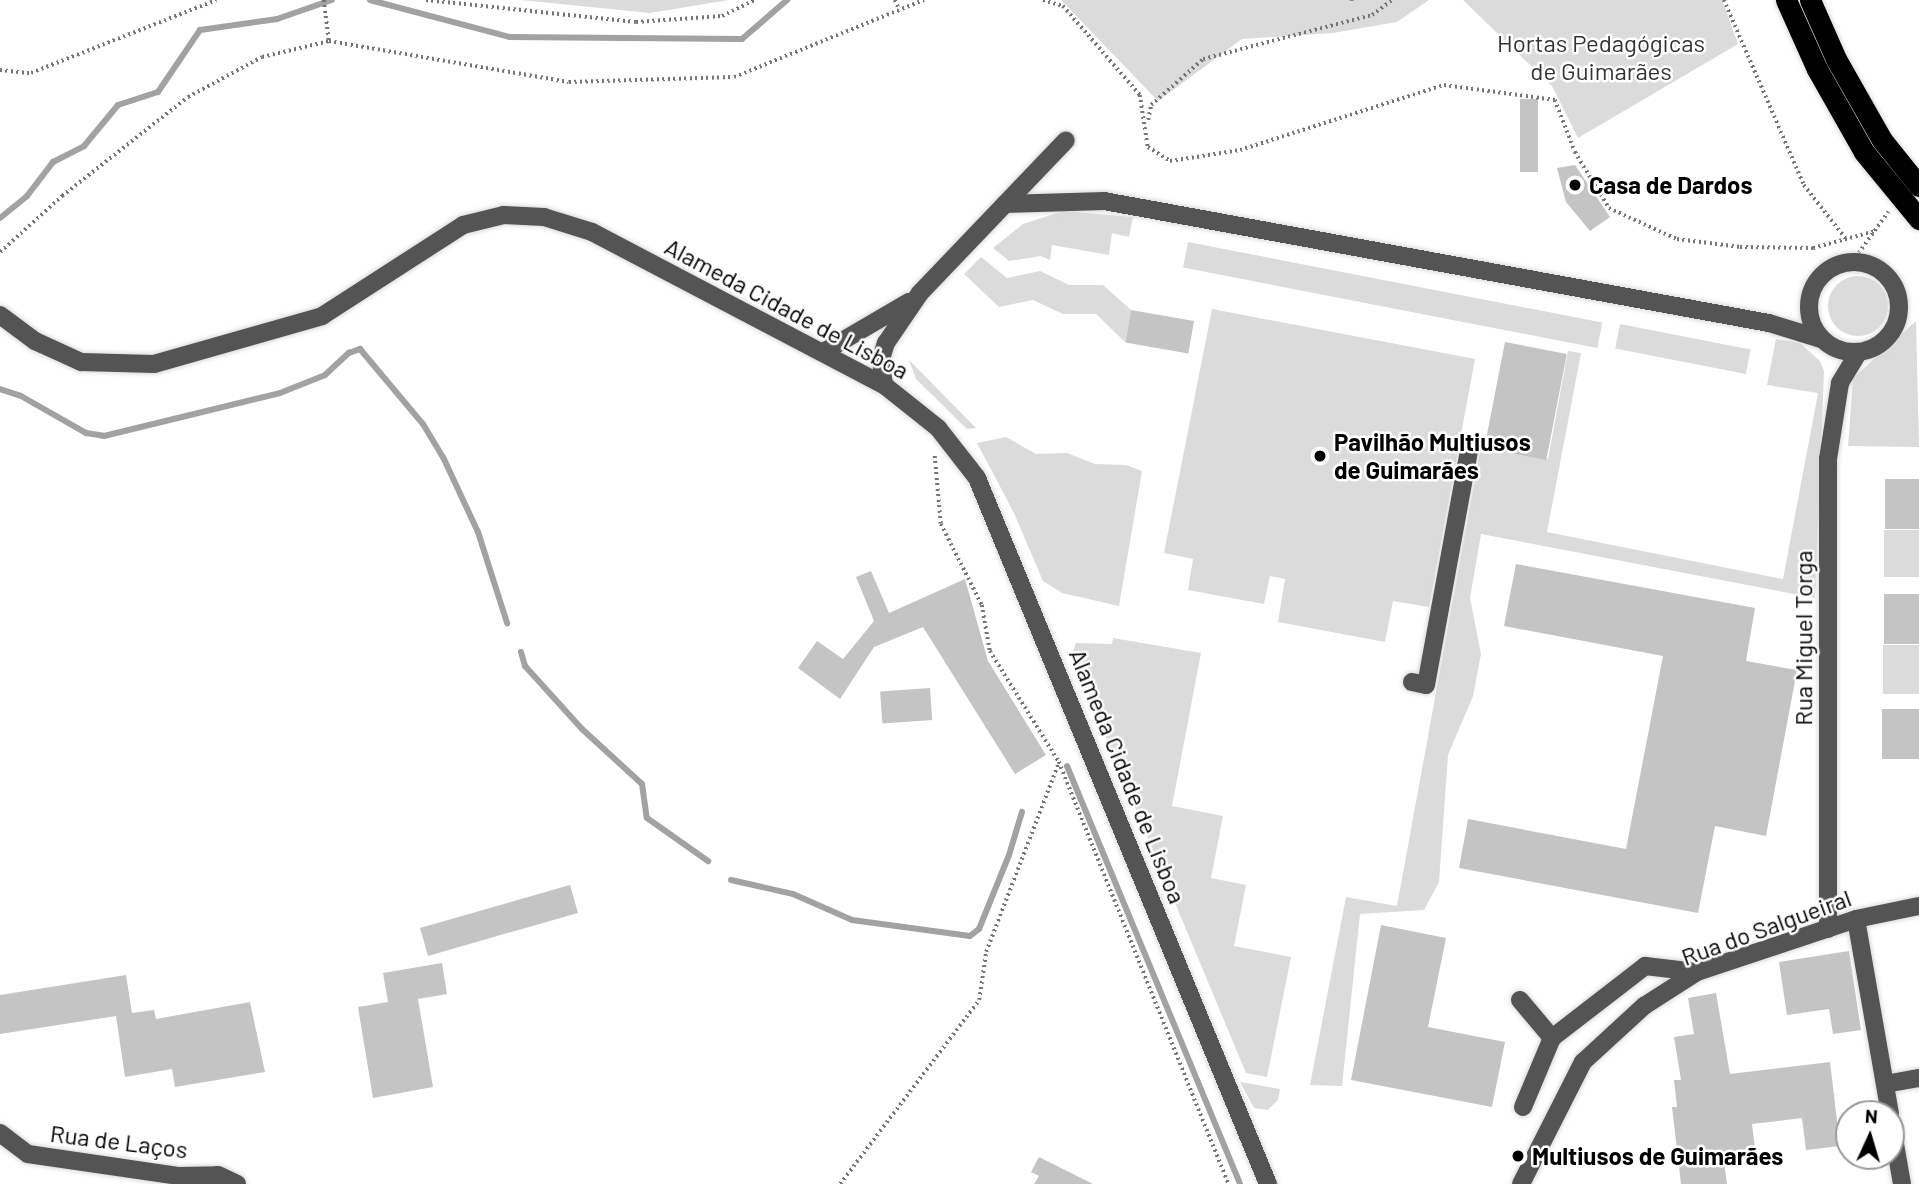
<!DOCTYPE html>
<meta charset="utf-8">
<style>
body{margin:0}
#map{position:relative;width:1919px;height:1184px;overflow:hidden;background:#fff;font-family:Barlow,sans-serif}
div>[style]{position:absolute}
.green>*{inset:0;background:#dbdbdb;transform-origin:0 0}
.round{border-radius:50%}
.stream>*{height:6px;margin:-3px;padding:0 3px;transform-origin:3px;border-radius:3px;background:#a2a2a2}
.building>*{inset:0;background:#c4c4c4;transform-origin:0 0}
.path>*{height:3.5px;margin-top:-1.75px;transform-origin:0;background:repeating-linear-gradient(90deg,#767676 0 2px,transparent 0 5.5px)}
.roads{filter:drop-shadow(0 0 2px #dbdbdb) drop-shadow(0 0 2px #dbdbdb)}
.minor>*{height:18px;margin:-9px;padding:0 9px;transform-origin:9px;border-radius:9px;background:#545454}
.minor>.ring{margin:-9px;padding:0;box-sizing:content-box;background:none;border:18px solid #545454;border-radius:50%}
.highway>*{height:21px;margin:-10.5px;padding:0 10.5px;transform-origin:10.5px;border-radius:10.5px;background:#000}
.dots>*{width:19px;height:19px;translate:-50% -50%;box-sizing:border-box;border:4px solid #fff;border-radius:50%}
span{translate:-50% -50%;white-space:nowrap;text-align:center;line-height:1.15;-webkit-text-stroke:5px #fff;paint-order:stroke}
.park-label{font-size:24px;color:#323232}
.poi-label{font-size:24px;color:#000;font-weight:700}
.left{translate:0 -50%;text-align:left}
.street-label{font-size:24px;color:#000}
.north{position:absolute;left:1835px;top:1100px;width:70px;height:70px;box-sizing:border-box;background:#fff;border:2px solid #999;border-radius:50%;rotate:4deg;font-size:19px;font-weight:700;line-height:28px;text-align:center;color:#000}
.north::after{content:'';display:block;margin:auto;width:24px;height:32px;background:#000;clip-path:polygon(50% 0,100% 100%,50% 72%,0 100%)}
</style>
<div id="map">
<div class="green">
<i style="clip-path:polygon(521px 0,729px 0,650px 13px)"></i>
<i style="clip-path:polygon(1061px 0,1429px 0,1397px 22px,1333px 33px,1242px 39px,1158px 101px)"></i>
<i style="clip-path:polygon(1463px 0,1722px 0,1738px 44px,1578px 138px,1552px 86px)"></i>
<i style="clip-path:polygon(1063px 211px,1133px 217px,1129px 237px,1112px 233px,1109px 255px,1052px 245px,1050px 260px,1041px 256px,1009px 261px,993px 248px,1023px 224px)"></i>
<i style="left:1188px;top:242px;width:422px;height:26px;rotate:11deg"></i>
<i style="clip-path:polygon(981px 257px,1007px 278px,1040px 271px,1069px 285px,1103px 285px,1131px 310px,1125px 342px,1096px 314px,1063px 314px,1033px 300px,999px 307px,964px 274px)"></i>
<i class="round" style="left:1828px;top:276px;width:60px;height:60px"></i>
<i style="clip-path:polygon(1212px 309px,1475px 359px,1429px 607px,1393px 601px,1385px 642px,1278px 622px,1285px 579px,1270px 576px,1264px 604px,1188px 590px,1193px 559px,1164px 553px)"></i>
<i style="clip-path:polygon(1916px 321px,1919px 447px,1848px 446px,1853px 378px)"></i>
<i style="left:1620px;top:324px;width:133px;height:25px;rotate:11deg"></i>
<i style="clip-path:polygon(1776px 339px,1800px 343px,1820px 361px,1824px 371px,1815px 598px,1481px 534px,1470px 598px,1481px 654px,1473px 696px,1448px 755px,1439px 882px,1424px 910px,1360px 914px,1342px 1086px,1310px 1085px,1346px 897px,1397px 906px,1481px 446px,1548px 459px,1568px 351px,1581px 353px,1547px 532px,1783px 579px,1818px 393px,1767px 385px)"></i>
<i style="clip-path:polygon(909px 360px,976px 428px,967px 429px,916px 379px)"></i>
<i style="clip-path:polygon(1006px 437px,1036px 454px,1067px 453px,1095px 464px,1126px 465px,1142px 471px,1119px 606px,1062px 593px,1043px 581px,1014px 513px,977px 443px)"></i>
<i style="left:1884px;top:530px;width:35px;height:47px"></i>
<i style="clip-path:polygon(1113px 638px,1201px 653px,1172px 806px,1223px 816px,1211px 878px,1246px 885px,1234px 946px,1291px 957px,1267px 1077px,1246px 1073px,1077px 668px,1072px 654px,1076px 643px,1112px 644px)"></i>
<i style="left:1883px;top:645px;width:36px;height:49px"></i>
<i style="clip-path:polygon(1240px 1082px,1280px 1089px,1278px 1100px,1268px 1110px,1254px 1108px)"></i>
</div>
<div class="stream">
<i style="left:370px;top:0;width:145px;rotate:14.8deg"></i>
<i style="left:510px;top:37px;width:232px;rotate:0.5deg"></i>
<i style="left:742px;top:39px;width:60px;rotate:-40.9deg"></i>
<i style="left:0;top:218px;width:35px;rotate:-39deg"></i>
<i style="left:27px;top:196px;width:43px;rotate:-52.6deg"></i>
<i style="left:53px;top:162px;width:35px;rotate:-27deg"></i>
<i style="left:84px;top:146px;width:53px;rotate:-50.3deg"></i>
<i style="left:118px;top:105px;width:42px;rotate:-18deg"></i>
<i style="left:158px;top:92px;width:75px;rotate:-55.9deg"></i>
<i style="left:200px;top:30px;width:78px;rotate:-8.1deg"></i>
<i style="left:277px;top:19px;width:58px;rotate:-19.1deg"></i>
<i style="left:0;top:389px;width:22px;rotate:18deg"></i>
<i style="left:21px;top:396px;width:75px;rotate:29.6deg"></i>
<i style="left:86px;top:433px;width:18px;rotate:9deg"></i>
<i style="left:104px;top:436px;width:181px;rotate:-13.7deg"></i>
<i style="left:280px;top:393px;width:48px;rotate:-21.8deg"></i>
<i style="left:325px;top:375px;width:33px;rotate:-43deg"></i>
<i style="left:349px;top:353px;width:12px;rotate:-20deg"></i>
<i style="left:360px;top:349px;width:98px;rotate:50deg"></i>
<i style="left:423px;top:424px;width:39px;rotate:59deg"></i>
<i style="left:443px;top:457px;width:83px;rotate:65deg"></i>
<i style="left:478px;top:532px;width:96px;rotate:72.3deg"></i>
<i style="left:521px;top:652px;width:15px;rotate:74deg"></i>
<i style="left:525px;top:666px;width:85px;rotate:47.9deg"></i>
<i style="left:582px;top:729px;width:81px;rotate:42.5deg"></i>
<i style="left:642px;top:784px;width:34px;rotate:82deg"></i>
<i style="left:647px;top:818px;width:75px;rotate:35.2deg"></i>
<i style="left:1067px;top:766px;width:452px;rotate:67.5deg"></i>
<i style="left:731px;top:880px;width:64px;rotate:12.7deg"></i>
<i style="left:793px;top:894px;width:64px;rotate:23.8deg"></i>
<i style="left:852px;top:920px;width:119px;rotate:7.7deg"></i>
<i style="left:970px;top:936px;width:11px;rotate:-38deg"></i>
<i style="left:979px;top:929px;width:80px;rotate:-67.9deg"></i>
<i style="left:1009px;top:855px;width:45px;rotate:-73.2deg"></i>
</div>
<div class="building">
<i style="left:1520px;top:99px;width:18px;height:73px"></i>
<i style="clip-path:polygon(1575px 165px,1610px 217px,1590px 231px,1566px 202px,1557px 168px)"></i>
<i style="left:1131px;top:310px;width:64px;height:33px;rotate:10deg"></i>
<i style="left:1505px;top:342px;width:63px;height:108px;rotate:11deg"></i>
<i style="left:1885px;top:479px;width:34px;height:50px"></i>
<i style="clip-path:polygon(1516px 564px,1755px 608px,1746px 661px,1797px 670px,1766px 836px,1715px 826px,1698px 913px,1459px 868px,1468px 819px,1626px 849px,1663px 656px,1504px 626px)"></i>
<i style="clip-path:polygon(871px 571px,889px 613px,965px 579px,988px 661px,1046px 755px,1015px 774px,923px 627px,874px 647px,840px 699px,798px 668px,817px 641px,843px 659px,874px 621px,856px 577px)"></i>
<i style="left:1884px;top:594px;width:35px;height:50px"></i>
<i style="left:930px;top:688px;width:32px;height:50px;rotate:86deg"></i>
<i style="left:1882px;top:709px;width:37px;height:50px"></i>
<i style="left:570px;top:885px;width:29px;height:156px;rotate:74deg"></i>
<i style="clip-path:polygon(1381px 925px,1446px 938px,1428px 1027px,1505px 1042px,1492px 1107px,1351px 1080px)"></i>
<i style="clip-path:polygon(1849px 951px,1861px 1030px,1833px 1034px,1829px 1009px,1787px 1015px,1779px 962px)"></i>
<i style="clip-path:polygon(442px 963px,447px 994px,418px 999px,433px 1087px,373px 1098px,358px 1007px,388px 1002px,383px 973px)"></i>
<i style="clip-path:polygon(126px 975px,132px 1013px,154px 1010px,156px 1019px,250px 1002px,265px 1072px,175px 1087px,172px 1069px,125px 1077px,116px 1016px,0 1034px,0 995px)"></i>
<i style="clip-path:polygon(1716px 993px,1730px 1074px,1830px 1062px,1840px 1146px,1806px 1150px,1802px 1118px,1752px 1124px,1756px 1158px,1724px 1162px,1727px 1184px,1681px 1184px,1672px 1107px,1677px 1107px,1674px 1080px,1681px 1080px,1674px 1037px,1694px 1034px,1688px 998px)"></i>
<i style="clip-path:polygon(1039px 1157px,1093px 1184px,1034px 1184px,1039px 1176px,1031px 1172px)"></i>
</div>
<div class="path">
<i style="left:324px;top:0;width:41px;rotate:83deg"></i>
<i style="left:426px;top:0;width:211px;rotate:6deg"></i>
<i style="left:636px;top:22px;width:86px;rotate:-4deg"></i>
<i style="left:722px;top:16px;width:37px;rotate:-26deg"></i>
<i style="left:895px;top:0;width:10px;rotate:66deg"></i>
<i style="left:1043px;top:0;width:21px;rotate:17deg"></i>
<i style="left:1063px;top:6px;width:118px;rotate:49.1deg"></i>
<i style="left:1140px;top:95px;width:53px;rotate:81.3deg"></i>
<i style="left:1148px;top:147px;width:26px;rotate:32deg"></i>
<i style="left:1170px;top:161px;width:71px;rotate:-8.9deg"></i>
<i style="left:1240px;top:150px;width:214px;rotate:-17.7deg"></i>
<i style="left:1444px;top:85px;width:112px;rotate:7.7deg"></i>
<i style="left:1555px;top:100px;width:56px;rotate:69deg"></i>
<i style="left:1575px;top:152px;width:66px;rotate:58.7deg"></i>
<i style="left:1609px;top:208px;width:75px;rotate:24.5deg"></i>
<i style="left:1677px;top:239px;width:64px;rotate:7.2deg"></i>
<i style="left:1740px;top:247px;width:73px;rotate:0.8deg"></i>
<i style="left:1813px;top:248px;width:64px;rotate:-15.3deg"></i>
<i style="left:1352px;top:0;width:1px;rotate:90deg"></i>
<i style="left:1724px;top:0;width:202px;rotate:66.6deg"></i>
<i style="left:1804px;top:185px;width:68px;rotate:52.1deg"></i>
<i style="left:0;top:70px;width:31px;rotate:6deg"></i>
<i style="left:31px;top:73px;width:199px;rotate:-21.5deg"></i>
<i style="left:1148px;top:120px;width:15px;rotate:-79deg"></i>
<i style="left:1151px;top:105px;width:69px;rotate:-41.5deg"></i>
<i style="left:1203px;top:59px;width:175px;rotate:-14.6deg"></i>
<i style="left:1372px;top:15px;width:25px;rotate:-37deg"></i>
<i style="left:0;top:252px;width:84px;rotate:-42.1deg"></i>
<i style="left:62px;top:196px;width:160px;rotate:-38.2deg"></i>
<i style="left:188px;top:97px;width:84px;rotate:-28.4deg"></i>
<i style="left:262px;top:57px;width:69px;rotate:-13.4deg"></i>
<i style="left:329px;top:41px;width:243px;rotate:9.7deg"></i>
<i style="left:569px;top:82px;width:165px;rotate:-1.7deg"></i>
<i style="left:734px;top:77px;width:205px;rotate:-22.1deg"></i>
<i style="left:1852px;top:262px;width:62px;rotate:-54.2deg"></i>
<i style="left:935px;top:456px;width:68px;rotate:85deg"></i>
<i style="left:941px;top:524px;width:91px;rotate:63.2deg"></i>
<i style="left:982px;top:605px;width:47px;rotate:80.1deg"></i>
<i style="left:990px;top:651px;width:131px;rotate:58.1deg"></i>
<i style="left:1059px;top:762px;width:455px;rotate:68.1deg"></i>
<i style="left:840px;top:1184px;width:231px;rotate:-52.9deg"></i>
<i style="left:979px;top:1000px;width:49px;rotate:-81.7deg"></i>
<i style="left:986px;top:952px;width:201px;rotate:-69deg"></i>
</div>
<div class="roads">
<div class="minor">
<i style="left:1005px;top:204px;width:99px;rotate:-1.7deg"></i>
<i style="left:1104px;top:201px;width:676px;rotate:10.4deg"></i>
<i style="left:1769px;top:323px;width:54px;rotate:17.1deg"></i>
<i class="ring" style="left:1809px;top:262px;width:72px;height:72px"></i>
<i style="left:0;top:315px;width:44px;rotate:36.6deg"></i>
<i style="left:35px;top:341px;width:51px;rotate:24.5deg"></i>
<i style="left:81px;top:362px;width:73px;rotate:1.6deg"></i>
<i style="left:154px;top:364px;width:175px;rotate:-15.9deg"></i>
<i style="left:322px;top:316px;width:168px;rotate:-32.8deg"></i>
<i style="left:463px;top:225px;width:42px;rotate:-13.7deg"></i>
<i style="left:504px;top:215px;width:40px;rotate:2.9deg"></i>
<i style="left:544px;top:217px;width:50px;rotate:17.4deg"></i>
<i style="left:592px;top:232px;width:330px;rotate:27.7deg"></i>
<i style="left:884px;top:385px;width:69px;rotate:38.5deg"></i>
<i style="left:938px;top:428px;width:63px;rotate:52deg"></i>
<i style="left:977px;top:478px;width:764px;rotate:67.6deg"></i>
<i style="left:825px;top:351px;width:97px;rotate:-30.3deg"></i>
<i style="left:884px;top:385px;width:26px;rotate:-97deg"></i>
<i style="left:881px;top:359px;width:17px;rotate:-73deg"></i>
<i style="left:886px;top:343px;width:60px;rotate:-55.8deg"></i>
<i style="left:920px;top:293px;width:211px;rotate:-46.3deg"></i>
<i style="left:1412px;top:682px;width:14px;rotate:12deg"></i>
<i style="left:1426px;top:685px;width:239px;rotate:-79.6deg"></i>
<i style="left:1856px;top:919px;width:198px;rotate:80.1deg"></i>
<i style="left:1828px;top:929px;width:470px;rotate:-90deg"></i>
<i style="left:1828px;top:459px;width:77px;rotate:-81deg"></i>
<i style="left:1840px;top:383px;width:35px;rotate:-59deg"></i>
<i style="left:1520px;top:1000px;width:50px;rotate:49.9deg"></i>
<i style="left:1552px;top:1038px;width:118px;rotate:-37.7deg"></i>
<i style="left:1645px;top:966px;width:52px;rotate:6.6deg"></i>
<i style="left:1885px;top:1084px;width:35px;rotate:-10deg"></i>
<i style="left:1523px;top:1107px;width:75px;rotate:-67.2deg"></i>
<i style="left:1891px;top:1121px;width:64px;rotate:80.1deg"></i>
<i style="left:0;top:1133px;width:35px;rotate:37deg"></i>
<i style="left:28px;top:1154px;width:153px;rotate:8.3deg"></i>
<i style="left:179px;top:1176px;width:39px;rotate:-1deg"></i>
<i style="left:218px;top:1175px;width:21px;rotate:25deg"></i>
<i style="left:1521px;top:1184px;width:137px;rotate:-63.1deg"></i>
<i style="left:1583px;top:1062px;width:83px;rotate:-42.6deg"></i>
<i style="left:1644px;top:1006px;width:63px;rotate:-32.7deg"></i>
<i style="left:1697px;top:972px;width:168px;rotate:-18.4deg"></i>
<i style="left:1856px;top:919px;width:64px;rotate:-11.7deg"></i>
</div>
<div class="highway">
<i style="left:1786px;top:0;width:76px;rotate:65.8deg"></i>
<i style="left:1817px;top:69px;width:95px;rotate:60.5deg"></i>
<i style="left:1864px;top:152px;width:87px;rotate:50.6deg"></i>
<i style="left:1810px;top:0;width:64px;rotate:66.2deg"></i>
<i style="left:1836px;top:59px;width:93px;rotate:60.4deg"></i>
<i style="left:1882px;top:140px;width:59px;rotate:51.2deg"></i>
</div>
</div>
<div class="dots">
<i style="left:1575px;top:185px;background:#000"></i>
<i style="left:1320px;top:456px;background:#000"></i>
<i style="left:1518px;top:1156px;background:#000"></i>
</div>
<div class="park-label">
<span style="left:1601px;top:57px">Hortas Pedagógicas<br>de Guimarães</span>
</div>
<div class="poi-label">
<span class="left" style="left:1589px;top:185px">Casa de Dardos</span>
<span class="left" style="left:1334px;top:456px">Pavilhão Multiusos<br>de Guimarães</span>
<span class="left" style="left:1532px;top:1156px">Multiusos de Guimarães</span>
</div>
<div class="street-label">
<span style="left:787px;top:308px;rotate:28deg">Alameda Cidade de Lisboa</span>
<span style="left:1803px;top:638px;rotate:-90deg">Rua Miguel Torga</span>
<span style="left:1128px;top:776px;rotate:68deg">Alameda Cidade de Lisboa</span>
<span style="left:1766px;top:927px;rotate:-20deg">Rua do Salgueiral</span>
<span style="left:119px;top:1141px;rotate:7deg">Rua de Laços</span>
</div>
<div class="north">N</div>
</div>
